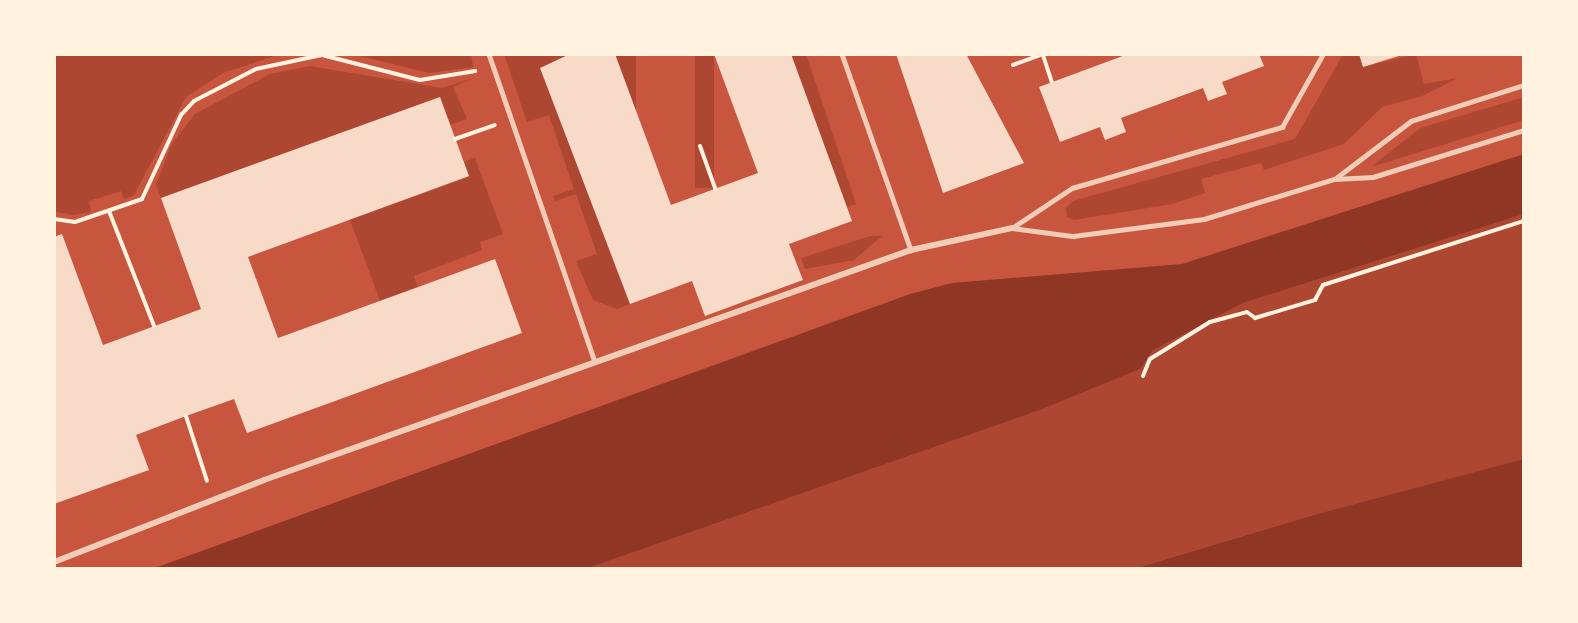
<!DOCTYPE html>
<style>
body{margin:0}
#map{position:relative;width:1578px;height:623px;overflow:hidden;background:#c8553d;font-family:Quicksand,sans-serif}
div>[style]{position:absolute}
.green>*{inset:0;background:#ae4732;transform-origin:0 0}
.water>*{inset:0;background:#8f3625}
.building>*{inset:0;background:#f7dbc8}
.path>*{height:4px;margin:-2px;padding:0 2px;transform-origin:2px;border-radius:2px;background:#fff3e0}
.service>*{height:4.5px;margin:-2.25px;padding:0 2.25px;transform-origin:2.25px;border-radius:2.25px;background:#f1ccb7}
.minor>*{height:6px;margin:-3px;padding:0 3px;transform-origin:3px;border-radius:3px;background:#f1ccb7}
span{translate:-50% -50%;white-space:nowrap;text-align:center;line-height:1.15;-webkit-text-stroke:6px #fff3e0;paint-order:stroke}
.frame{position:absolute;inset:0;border:56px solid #fff3e0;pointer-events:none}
</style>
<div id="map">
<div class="green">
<i style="clip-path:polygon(54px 54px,281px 54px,223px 73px,186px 97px,134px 195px,124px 199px,121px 191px,89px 201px,91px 212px,72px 215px,54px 211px)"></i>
<i style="clip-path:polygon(352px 54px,471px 54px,473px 67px,429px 73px)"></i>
<i style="clip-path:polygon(504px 54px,570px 54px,540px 68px,630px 304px,617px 309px,593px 300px,576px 261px,597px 254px,576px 194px,555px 201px,553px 196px,574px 189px,549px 115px,527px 122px)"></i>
<i style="left:615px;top:54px;width:21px;height:161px"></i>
<i style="left:695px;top:54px;width:19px;height:134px"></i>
<i style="clip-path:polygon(791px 54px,806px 54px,856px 204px,847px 207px)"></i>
<i style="clip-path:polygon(1343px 54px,1359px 54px,1363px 67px,1416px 54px,1424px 84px,1458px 78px,1422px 96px,1382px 107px,1344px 144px,1264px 170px,1261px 163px,1201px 179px,1205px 193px,1172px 204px,1074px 220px,1067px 217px,1066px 208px,1073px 201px,1295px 139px)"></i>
<i style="clip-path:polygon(310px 66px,442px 88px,476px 77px,453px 87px,467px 119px,450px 125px,439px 97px,161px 198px,156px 185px,171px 145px,195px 114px,270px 74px)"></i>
<i style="clip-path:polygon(1524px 97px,1524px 120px,1371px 167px,1420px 128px)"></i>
<i style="clip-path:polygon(475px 158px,503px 234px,480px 242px,482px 250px,414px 276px,418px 288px,380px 301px,350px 220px,469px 177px,464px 162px)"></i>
<i style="clip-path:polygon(1524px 214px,1524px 459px,1134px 569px,585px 569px,1040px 410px,1140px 369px,1152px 350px,1243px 303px)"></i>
<i style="clip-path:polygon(870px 236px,882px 236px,854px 260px,805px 269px,801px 258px)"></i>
</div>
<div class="water">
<i style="clip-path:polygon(1524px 154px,1524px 214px,1243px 303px,1153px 350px,1140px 369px,1040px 410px,585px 569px,152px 569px,910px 294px,952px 283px,1182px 264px)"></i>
<i style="clip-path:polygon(1524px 459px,1524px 569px,1134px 569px,1318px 514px)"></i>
</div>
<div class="building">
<i style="clip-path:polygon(570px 54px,615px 54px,671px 205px,758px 173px,714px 54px,791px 54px,852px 221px,789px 244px,803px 280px,705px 316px,692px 281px,630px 304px,540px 68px)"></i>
<i style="clip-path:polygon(896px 54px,966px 54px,1024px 163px,943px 193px)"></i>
<i style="clip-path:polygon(1128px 54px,1259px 54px,1264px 66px,1222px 82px,1227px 94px,1208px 101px,1203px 88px,1121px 118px,1126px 132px,1105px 140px,1100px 127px,1060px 142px,1039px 87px)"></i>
<i style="clip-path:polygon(1359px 54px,1402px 54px,1402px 55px,1363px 67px)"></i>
<i style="clip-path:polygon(440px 97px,469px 176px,248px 257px,278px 338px,495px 259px,522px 333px,247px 433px,234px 399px,186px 416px,136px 435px,149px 470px,54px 504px,54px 237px,62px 234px,103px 345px,201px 309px,161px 198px)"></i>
</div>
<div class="path">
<i style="left:1043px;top:55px;width:28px;rotate:72deg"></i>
<i style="left:1013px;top:65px;width:33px;rotate:-20deg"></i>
<i style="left:455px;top:139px;width:42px;rotate:-19.3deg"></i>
<i style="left:700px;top:146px;width:45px;rotate:70.3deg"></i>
<i style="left:109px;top:211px;width:123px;rotate:68.6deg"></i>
<i style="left:54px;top:219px;width:21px;rotate:8deg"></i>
<i style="left:75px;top:222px;width:71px;rotate:-18.9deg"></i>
<i style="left:142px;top:199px;width:93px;rotate:-65.1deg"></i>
<i style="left:181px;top:115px;width:19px;rotate:-47deg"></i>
<i style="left:194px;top:101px;width:70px;rotate:-27.3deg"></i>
<i style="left:256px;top:69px;width:67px;rotate:-12deg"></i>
<i style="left:322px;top:55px;width:101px;rotate:14.3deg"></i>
<i style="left:420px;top:80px;width:56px;rotate:-9.3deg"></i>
<i style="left:1143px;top:376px;width:18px;rotate:-68deg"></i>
<i style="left:1150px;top:359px;width:70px;rotate:-31.7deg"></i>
<i style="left:1210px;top:322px;width:38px;rotate:-15deg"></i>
<i style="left:1247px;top:312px;width:10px;rotate:37deg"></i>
<i style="left:1255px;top:318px;width:63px;rotate:-16.7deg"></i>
<i style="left:1315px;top:300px;width:17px;rotate:-62deg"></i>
<i style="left:1323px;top:285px;width:211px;rotate:-17.7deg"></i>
<i style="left:186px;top:416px;width:68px;rotate:72.1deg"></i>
</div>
<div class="service">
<i style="left:489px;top:54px;width:325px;rotate:71deg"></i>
<i style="left:842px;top:54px;width:208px;rotate:70.6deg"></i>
<i style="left:1336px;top:178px;width:94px;rotate:-37.2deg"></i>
<i style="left:1411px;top:121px;width:119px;rotate:-17.7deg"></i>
<i style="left:1012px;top:228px;width:62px;rotate:7.5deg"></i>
<i style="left:1073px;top:236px;width:132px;rotate:-7.4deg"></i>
<i style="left:1204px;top:219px;width:136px;rotate:-17.1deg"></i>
<i style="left:1334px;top:179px;width:39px;rotate:-3deg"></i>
<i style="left:1373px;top:177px;width:158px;rotate:-17.3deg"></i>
<i style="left:1012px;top:228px;width:72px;rotate:-33.7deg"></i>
<i style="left:1072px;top:188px;width:219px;rotate:-16.2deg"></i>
<i style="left:1282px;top:127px;width:84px;rotate:-60.7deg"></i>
</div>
<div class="minor">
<i style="left:54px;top:562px;width:225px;rotate:-21.3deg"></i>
<i style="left:264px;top:480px;width:687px;rotate:-19.57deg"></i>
<i style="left:911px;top:250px;width:103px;rotate:-12.3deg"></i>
</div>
<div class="frame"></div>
</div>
